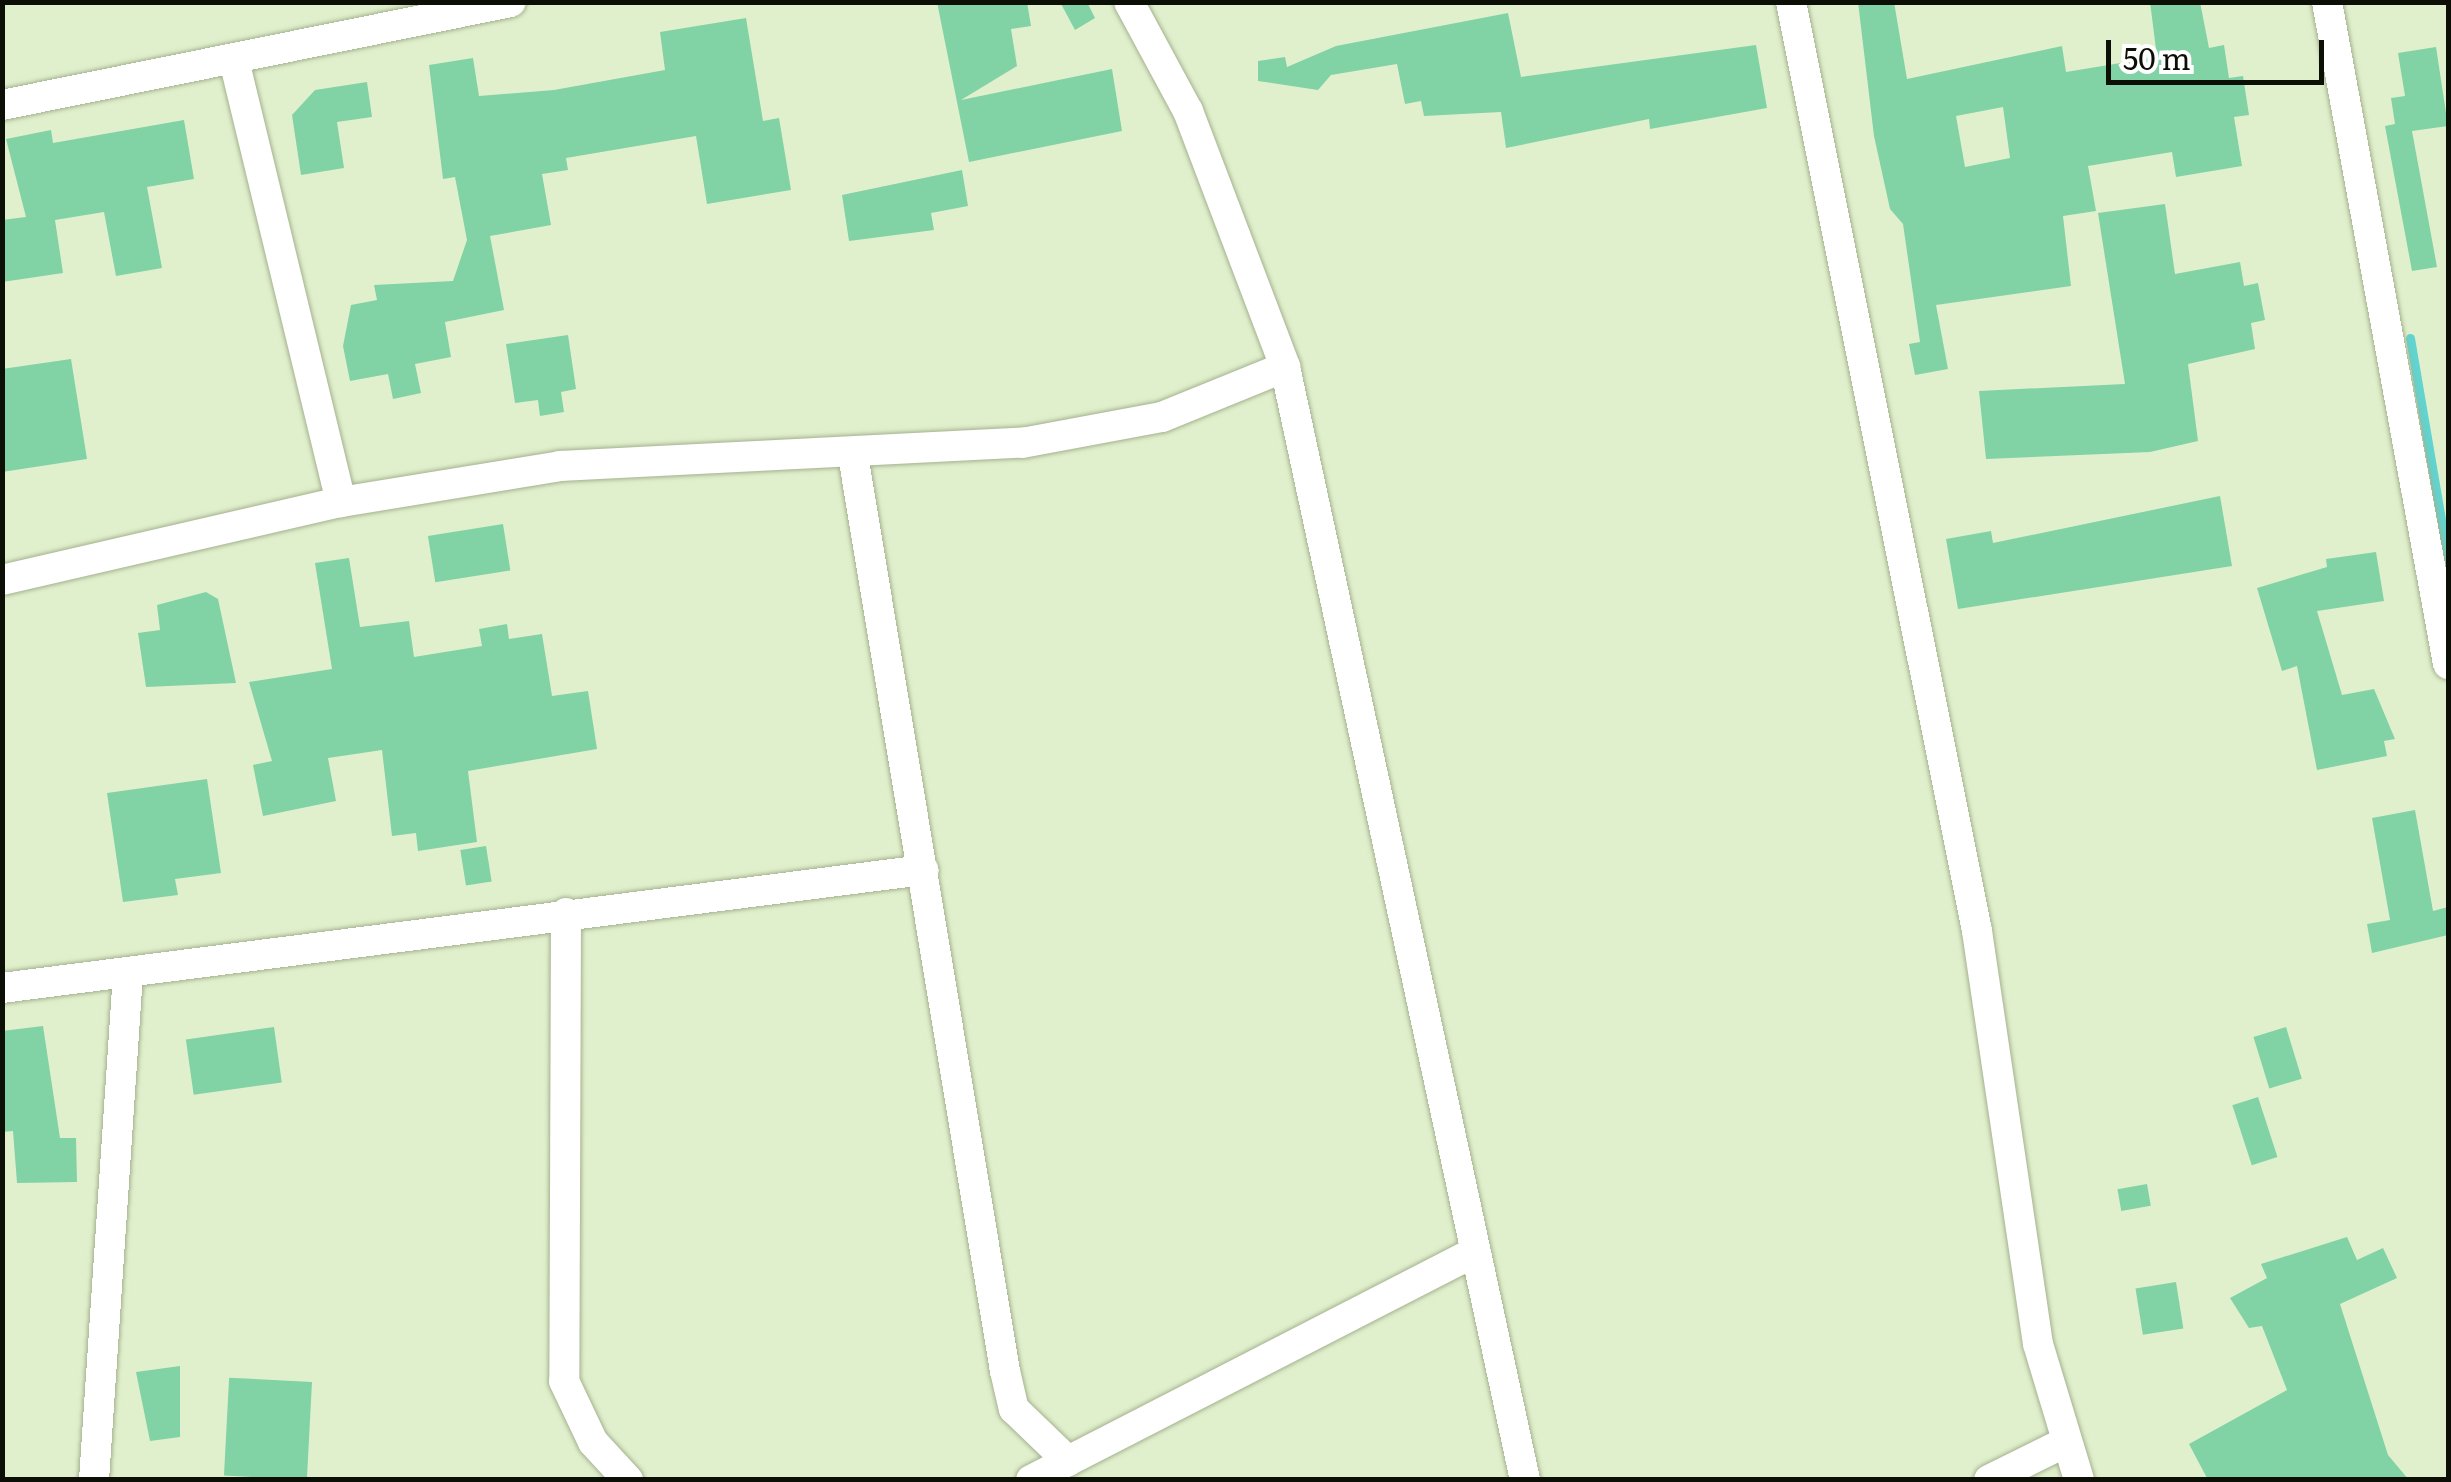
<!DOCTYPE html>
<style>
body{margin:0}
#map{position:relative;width:2451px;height:1482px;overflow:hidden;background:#e1f0cc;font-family:Literata,serif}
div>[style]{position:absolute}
.stream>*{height:9px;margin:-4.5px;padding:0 4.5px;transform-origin:4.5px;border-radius:4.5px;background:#62d3ce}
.building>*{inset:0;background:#81d2a5;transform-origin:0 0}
.roads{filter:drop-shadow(0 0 2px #a4b190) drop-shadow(0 0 2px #a4b190)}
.minor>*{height:30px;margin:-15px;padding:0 15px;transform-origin:15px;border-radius:15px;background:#fff}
span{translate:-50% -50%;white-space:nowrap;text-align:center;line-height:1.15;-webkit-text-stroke:8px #fff;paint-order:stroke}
.frame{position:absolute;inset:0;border:5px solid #0b0f05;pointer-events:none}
.scale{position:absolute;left:2106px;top:40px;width:218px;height:45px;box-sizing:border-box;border:5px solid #0b0f05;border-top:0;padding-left:12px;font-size:30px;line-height:35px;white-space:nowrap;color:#0b0f05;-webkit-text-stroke:8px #fff;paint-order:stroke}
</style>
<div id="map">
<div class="stream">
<i style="left:2410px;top:338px;width:225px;rotate:80.3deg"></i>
</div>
<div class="building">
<i style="clip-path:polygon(937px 2px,1027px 2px,1031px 26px,1011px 29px,1017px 66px,961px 100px,1112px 69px,1122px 131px,969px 162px)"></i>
<i style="clip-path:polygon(1060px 2px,1087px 2px,1095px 18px,1075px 30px)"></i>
<i style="clip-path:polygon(evenodd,1858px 2px,1894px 2px,1907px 79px,2062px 46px,2066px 72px,2157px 57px,2150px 2px,2200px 2px,2209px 48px,2224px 45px,2229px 78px,2243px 76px,2249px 115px,2234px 117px,2242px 166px,2176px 177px,2172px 152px,2088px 166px,2096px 211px,2063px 216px,2071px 286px,1936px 305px,1948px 369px,1915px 375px,1909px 344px,1920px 342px,1903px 224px,1890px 209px,1874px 136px,1858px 2px,2003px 107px,2010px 158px,1965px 167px,1956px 116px,2003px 107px)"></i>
<i style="clip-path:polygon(1508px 13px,1521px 77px,1756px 45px,1767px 108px,1650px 129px,1649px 119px,1506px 148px,1501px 112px,1424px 116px,1421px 101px,1405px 104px,1397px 64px,1331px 75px,1318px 90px,1258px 81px,1258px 61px,1285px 57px,1287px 67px,1336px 46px)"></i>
<i style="clip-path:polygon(746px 18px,763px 121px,779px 118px,791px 190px,707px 204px,696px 136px,566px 158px,568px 170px,542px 174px,551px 225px,490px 236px,504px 310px,445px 322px,451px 357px,415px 364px,421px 393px,393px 399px,388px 374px,350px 381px,343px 346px,351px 305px,377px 300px,374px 285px,453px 281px,467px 240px,455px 177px,443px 179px,429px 65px,473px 58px,479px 96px,554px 90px,665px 70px,660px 32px)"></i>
<i style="clip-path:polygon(2436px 47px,2448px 126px,2412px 131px,2437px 267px,2412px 271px,2385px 126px,2395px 124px,2391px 98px,2405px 96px,2398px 53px)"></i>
<i style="clip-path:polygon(367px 82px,372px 117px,337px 122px,344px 168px,301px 175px,292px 115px,315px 90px)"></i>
<i style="clip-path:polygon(184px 120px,194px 179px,147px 187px,162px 268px,116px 276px,104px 212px,55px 220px,63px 273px,2px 282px,2px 220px,26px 217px,6px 139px,51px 130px,53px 143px)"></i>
<i style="clip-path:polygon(962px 170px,968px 206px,931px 213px,934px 230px,849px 241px,842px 195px)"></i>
<i style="clip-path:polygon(2165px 204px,2175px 274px,2240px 262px,2244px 286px,2258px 283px,2265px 320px,2251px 323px,2255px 349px,2188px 364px,2198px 441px,2150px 452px,1986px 459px,1979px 391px,2125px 384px,2098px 213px)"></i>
<i style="clip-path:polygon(568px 335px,576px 389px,561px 392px,564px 412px,540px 416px,538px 400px,515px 403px,506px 344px)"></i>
<i style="clip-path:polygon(71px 359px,87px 459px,2px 472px,2px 369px)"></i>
<i style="clip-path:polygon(2220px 496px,2232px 566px,1958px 609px,1946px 539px,1991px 531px,1993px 543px)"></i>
<i style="left:503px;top:524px;width:47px;height:76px;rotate:81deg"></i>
<i style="clip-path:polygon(2376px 552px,2384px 601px,2317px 611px,2342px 695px,2374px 689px,2395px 739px,2384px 741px,2387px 756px,2317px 770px,2297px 666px,2282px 671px,2257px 588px,2327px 567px,2326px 559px)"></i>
<i style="clip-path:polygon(349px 558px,360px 627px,409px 621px,414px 657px,482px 646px,479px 629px,507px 624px,509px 639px,542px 634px,552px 696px,588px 691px,597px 749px,468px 771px,477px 842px,418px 851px,416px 833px,392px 836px,382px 750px,328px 758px,336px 801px,263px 816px,253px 765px,272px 761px,249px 682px,332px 669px,315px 563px)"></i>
<i style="clip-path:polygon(206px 592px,218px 599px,236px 683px,146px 687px,138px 633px,160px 630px,157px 605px)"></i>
<i style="clip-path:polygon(207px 779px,221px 873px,175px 879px,178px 895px,123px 902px,107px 793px)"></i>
<i style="clip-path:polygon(2415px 810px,2433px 911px,2448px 907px,2448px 935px,2372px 953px,2367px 924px,2390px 920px,2372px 818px)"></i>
<i style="left:486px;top:846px;width:36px;height:26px;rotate:81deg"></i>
<i style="clip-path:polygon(43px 1026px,60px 1138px,76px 1138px,77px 1182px,17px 1183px,13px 1131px,2px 1132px,2px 1031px)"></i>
<i style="left:274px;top:1027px;width:56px;height:89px;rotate:82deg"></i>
<i style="left:2286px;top:1027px;width:54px;height:34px;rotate:73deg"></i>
<i style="left:2258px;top:1097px;width:63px;height:27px;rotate:72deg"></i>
<i style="left:2147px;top:1184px;width:22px;height:30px;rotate:80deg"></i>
<i style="clip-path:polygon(2347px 1237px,2357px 1260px,2383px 1248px,2397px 1278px,2340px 1304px,2388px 1455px,2409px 1480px,2208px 1480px,2189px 1444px,2287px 1390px,2262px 1326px,2249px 1328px,2230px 1298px,2267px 1278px,2261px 1264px)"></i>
<i style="left:2176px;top:1282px;width:47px;height:41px;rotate:81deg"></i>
<i style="clip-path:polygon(180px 1366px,180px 1437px,150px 1441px,136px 1372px)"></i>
<i style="left:312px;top:1382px;width:98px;height:83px;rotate:93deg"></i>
</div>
<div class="roads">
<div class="minor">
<i style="left:1129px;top:2px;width:124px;rotate:61.6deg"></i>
<i style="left:1188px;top:111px;width:274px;rotate:69.2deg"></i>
<i style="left:1285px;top:367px;width:1139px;rotate:77.83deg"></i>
<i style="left:1791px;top:2px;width:947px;rotate:78.68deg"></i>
<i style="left:1977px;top:931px;width:417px;rotate:81.6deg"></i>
<i style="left:2038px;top:1344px;width:142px;rotate:73.2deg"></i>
<i style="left:2327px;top:2px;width:673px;rotate:79.64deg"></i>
<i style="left:234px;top:60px;width:455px;rotate:76.4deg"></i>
<i style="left:2px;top:105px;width:519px;rotate:-11.44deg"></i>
<i style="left:853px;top:455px;width:929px;rotate:80.58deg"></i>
<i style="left:1005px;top:1371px;width:39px;rotate:77deg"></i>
<i style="left:1014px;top:1409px;width:75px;rotate:43.9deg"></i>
<i style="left:2px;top:580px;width:348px;rotate:-13deg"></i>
<i style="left:341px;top:502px;width:222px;rotate:-9.3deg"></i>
<i style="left:560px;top:466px;width:463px;rotate:-2.9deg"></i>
<i style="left:1022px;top:443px;width:142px;rotate:-10.5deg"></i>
<i style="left:1162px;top:417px;width:133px;rotate:-22.1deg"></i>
<i style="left:566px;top:913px;width:468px;rotate:90.2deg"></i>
<i style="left:564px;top:1381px;width:68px;rotate:64.6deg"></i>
<i style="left:593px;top:1442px;width:52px;rotate:47.4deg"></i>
<i style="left:2px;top:988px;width:929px;rotate:-7.3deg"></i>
<i style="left:94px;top:1480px;width:508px;rotate:-86.16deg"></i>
<i style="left:1031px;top:1480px;width:497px;rotate:-27.2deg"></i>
<i style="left:1989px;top:1480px;width:84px;rotate:-26.3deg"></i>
</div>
</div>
<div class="frame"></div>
<div class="scale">50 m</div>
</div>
